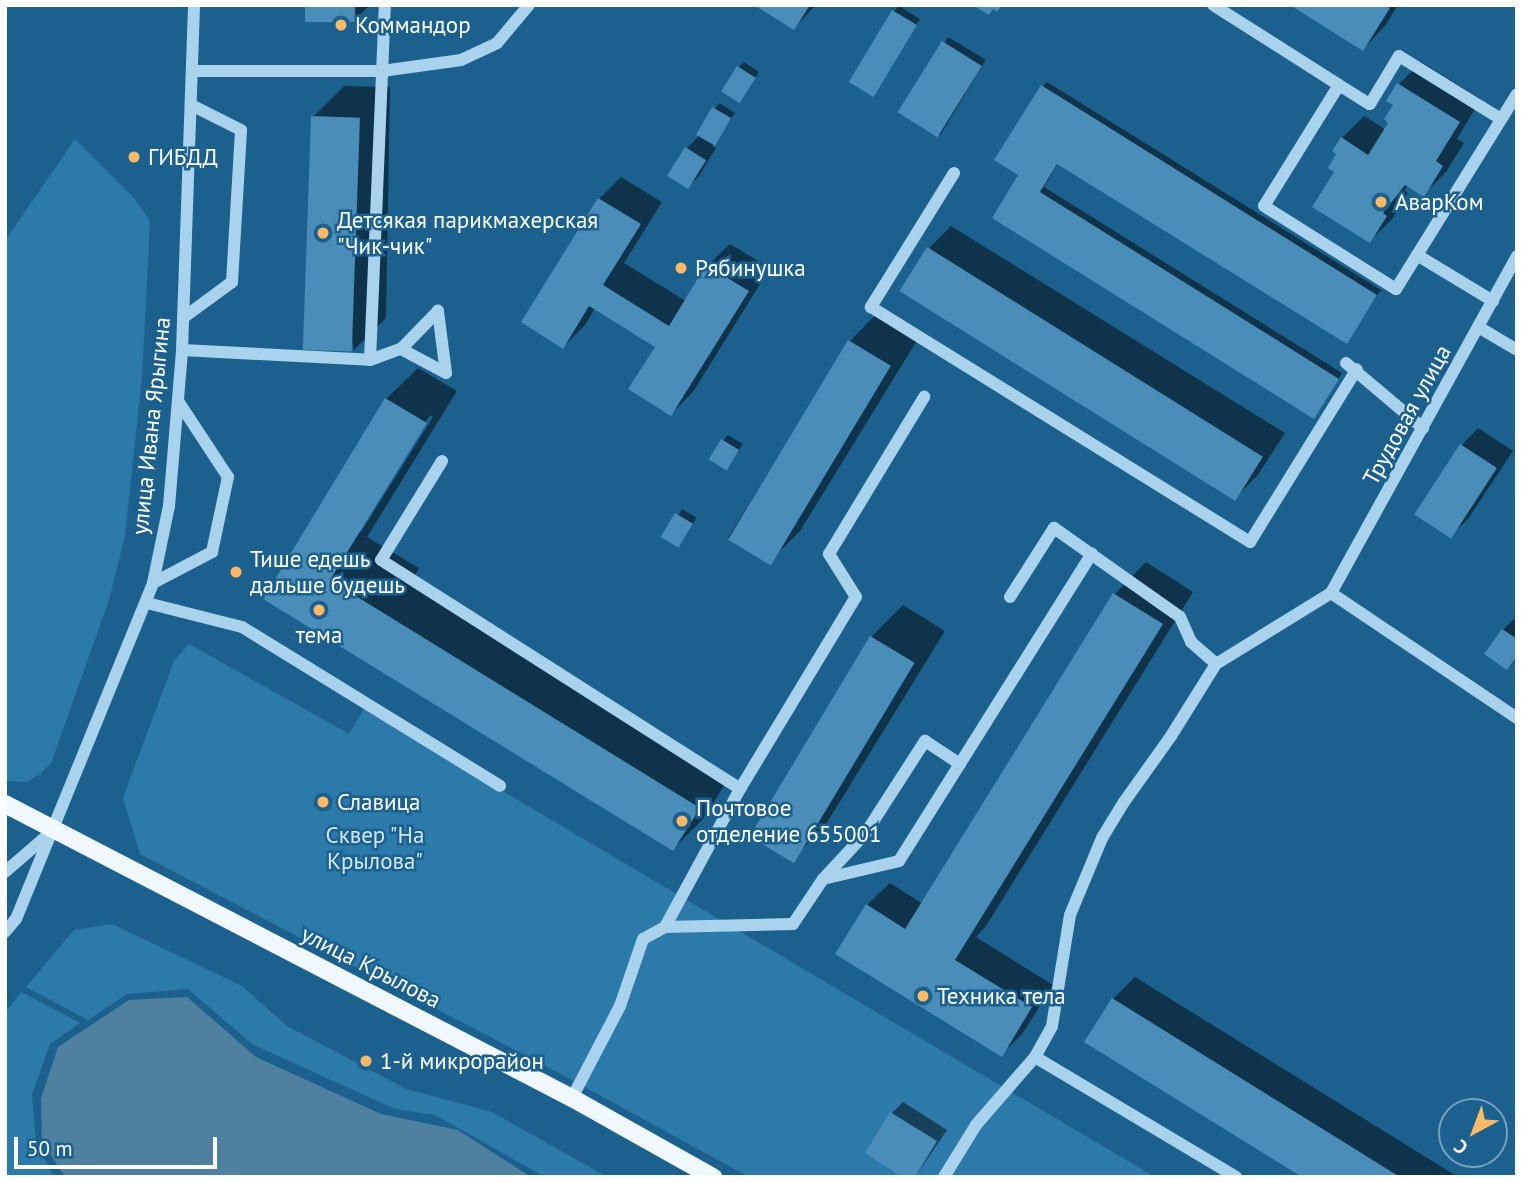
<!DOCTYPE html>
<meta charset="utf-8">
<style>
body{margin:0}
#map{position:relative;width:1522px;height:1182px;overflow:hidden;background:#1c618e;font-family:"PT Sans",sans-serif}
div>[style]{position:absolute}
.green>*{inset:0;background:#2c7aaa}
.water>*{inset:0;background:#4f809f}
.shadow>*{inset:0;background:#0007;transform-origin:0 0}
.building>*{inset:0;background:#498db8;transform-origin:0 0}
.minor>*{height:12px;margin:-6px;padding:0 6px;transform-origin:6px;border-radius:6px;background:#a9d3ed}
.major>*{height:18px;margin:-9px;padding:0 9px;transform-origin:9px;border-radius:9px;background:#f0f8ff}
.dots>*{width:19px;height:19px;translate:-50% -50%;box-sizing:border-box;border:4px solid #1c618e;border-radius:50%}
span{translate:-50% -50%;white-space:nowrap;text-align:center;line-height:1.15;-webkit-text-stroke:5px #1c618e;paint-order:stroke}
.poi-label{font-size:23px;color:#fff}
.left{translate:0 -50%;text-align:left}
.street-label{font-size:23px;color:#fff}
.park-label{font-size:23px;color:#cfe9fa}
.frame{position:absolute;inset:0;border:7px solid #fff;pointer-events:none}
.north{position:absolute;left:1438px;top:1098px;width:70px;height:70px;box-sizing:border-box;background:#1c618e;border:2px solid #77a0bb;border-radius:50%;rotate:221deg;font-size:19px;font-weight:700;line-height:28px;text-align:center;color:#fff}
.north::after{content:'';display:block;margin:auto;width:24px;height:32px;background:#feb967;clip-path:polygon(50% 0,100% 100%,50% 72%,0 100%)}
.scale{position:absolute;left:14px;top:1137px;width:203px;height:32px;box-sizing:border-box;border:4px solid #fff;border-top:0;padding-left:9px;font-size:21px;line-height:24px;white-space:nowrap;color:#fff;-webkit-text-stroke:5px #1c618e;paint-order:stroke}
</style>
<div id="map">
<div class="green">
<i style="clip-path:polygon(75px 139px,135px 199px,150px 221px,142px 377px,125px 536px,109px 600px,51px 763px,39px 775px,26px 782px,5px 781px,5px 241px)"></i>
<i style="clip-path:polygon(189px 644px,349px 734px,364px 709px,1155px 1177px,749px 1177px,561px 1074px,140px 854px,123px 798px,174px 661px)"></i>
<i style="clip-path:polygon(112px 924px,242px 986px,287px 1026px,406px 1089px,492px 1112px,607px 1177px,545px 1177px,435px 1115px,395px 1109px,252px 1044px,188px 989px,127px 994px,88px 1020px,26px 987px,74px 930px)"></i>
<i style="clip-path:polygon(21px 992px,80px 1023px,50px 1044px,32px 1095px,36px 1143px,54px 1177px,5px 1177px,5px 1013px)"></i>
</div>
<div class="water">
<i style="clip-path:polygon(187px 997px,256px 1057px,381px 1114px,458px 1130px,531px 1177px,65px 1177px,42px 1141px,41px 1098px,58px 1047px,129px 1000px)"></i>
</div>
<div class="shadow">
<i style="clip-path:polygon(307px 5px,370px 5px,354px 21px)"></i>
<i style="clip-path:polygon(757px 5px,816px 5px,794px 28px)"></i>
<i style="clip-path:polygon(1294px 5px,1398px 5px,1385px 26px,1363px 49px)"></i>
<i style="clip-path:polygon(899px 6px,920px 19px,872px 94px,894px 11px)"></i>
<i style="left:948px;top:37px;width:44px;height:88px;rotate:31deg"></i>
<i style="clip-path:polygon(744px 62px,759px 72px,740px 101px,739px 67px)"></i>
<i style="clip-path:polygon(1421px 62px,1481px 99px,1457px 139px,1464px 143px,1446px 172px,1424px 194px,1408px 185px,1404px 190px,1408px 193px,1392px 219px,1370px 241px,1337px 171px,1342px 138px,1364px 116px,1386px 130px,1395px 105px,1389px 101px,1399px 84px)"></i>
<i style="clip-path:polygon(1047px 82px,1381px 290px,1346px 342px,1058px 163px,1044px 187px,1342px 373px,1319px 411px,994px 217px,1020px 174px,1042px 87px)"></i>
<i style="clip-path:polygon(344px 86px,390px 87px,386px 318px,354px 350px,313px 117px)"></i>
<i style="clip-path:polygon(719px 103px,735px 113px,712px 146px,716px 148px,699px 176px,688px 187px,687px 148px,700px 135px,698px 133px)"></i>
<i style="clip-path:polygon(621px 177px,662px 202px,624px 263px,686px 301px,707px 266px,730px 244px,770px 268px,693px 392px,671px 414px,657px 346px,595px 308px,585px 325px,563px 347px,523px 322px,599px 199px)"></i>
<i style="clip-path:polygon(951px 226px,1285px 433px,1258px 475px,1236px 497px,929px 248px)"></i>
<i style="clip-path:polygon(881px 309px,921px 334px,800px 531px,768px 563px,728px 538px,850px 341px)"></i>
<i style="clip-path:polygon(evenodd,418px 368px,457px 391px,367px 537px,419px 568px,412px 580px,730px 776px,704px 818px,673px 849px,265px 599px,386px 399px,418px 368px,430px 415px,433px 417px,361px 532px,357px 532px,430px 415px)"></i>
<i style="clip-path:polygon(1478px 428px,1513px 451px,1468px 519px,1451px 535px,1417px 513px,1462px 445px)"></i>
<i style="clip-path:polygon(728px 435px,743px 444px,726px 468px,723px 441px)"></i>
<i style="left:682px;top:509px;width:17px;height:33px;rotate:31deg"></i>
<i style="clip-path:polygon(1146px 562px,1193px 592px,986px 926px,976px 937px,1053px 985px,1023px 1033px,1001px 1055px,867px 905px,890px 883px,923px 904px,1115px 594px)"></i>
<i style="clip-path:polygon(903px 605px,945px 631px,823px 829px,791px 860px,871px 637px)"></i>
<i style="clip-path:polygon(1514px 619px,1517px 621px,1517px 658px,1507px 668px,1503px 630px)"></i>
<i style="clip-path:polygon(1135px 977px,1458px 1177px,1305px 1177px,1113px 999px)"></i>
<i style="clip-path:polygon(903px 1102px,947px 1130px,915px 1177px,892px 1113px)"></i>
</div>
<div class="building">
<i style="left:305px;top:5px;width:50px;height:17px"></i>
<i style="clip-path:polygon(754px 5px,810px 5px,794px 30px)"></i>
<i style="clip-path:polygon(973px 5px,1002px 5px,997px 12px,993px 9px,989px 15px)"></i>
<i style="clip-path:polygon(1290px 5px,1385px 5px,1390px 8px,1363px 51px)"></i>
<i style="left:892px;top:10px;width:29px;height:84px;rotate:31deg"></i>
<i style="left:942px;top:41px;width:47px;height:84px;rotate:32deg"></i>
<i style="left:737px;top:66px;width:22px;height:30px;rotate:32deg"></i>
<i style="clip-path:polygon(1397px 83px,1460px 122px,1436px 161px,1443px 166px,1424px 197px,1405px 185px,1383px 213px,1387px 216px,1370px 243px,1312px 207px,1334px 172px,1328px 168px,1336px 154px,1332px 151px,1341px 137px,1368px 155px,1388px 123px,1384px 119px,1393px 105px,1386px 101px)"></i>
<i style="clip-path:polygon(1041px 85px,1377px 295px,1347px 344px,1057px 164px,1040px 192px,1339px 379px,1314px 419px,992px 218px,1018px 175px,994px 160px)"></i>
<i style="left:712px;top:107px;width:22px;height:32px;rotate:30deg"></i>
<i style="left:311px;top:116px;width:49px;height:234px;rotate:2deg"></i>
<i style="left:685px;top:147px;width:25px;height:34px;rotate:32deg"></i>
<i style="clip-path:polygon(598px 198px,641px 224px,603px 285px,669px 326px,706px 265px,749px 291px,671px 416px,628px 389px,655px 347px,589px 306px,563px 349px,521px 322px)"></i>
<i style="left:927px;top:247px;width:396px;height:52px;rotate:32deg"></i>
<i style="left:848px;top:340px;width:50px;height:233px;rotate:31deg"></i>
<i style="clip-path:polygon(385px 398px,427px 423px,330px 580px,700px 808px,673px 851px,263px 599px)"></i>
<i style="left:721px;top:439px;width:21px;height:24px;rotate:31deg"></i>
<i style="left:1460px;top:444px;width:44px;height:84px;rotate:33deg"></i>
<i style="left:675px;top:513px;width:21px;height:28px;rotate:31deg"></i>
<i style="clip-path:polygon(1113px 593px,1163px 624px,955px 960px,1032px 1007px,1002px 1057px,835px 954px,866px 904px,905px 929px)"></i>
<i style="clip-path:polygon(1502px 629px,1517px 639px,1517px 656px,1507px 670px,1484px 654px)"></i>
<i style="left:870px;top:636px;width:52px;height:234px;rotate:31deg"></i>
<i style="clip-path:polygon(1112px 998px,1400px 1177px,1302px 1177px,1084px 1042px)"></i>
<i style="clip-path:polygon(890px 1112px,937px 1141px,915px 1177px,902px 1177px,865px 1153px)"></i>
</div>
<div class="minor">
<i style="left:1213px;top:5px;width:149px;rotate:32.4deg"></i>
<i style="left:1339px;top:85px;width:142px;rotate:121.8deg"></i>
<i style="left:1264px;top:206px;width:156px;rotate:32.2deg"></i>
<i style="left:1396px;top:289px;width:229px;rotate:-58.2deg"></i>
<i style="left:192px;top:71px;width:190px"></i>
<i style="left:382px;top:71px;width:80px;rotate:-7.9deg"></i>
<i style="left:461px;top:60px;width:40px;rotate:-25deg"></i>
<i style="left:497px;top:43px;width:50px;rotate:-49.9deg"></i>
<i style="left:1339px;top:85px;width:36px;rotate:32deg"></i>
<i style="left:1370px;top:104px;width:56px;rotate:-58.9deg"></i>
<i style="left:1399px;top:56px;width:120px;rotate:31.7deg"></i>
<i style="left:954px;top:173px;width:158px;rotate:121.8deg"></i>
<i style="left:871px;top:307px;width:446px;rotate:31.8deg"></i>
<i style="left:1250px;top:542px;width:203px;rotate:-58.3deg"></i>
<i style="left:1417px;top:255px;width:89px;rotate:31.2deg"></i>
<i style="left:183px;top:318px;width:61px;rotate:-36.3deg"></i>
<i style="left:232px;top:282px;width:152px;rotate:-86.6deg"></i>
<i style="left:241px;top:130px;width:56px;rotate:-153.4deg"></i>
<i style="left:1480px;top:328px;width:43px;rotate:30.7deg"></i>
<i style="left:182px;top:350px;width:188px;rotate:3deg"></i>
<i style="left:370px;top:360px;width:33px;rotate:-20deg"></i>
<i style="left:401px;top:349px;width:51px;rotate:28.1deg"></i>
<i style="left:446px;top:373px;width:63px;rotate:-97.4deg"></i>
<i style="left:438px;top:311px;width:53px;rotate:134.2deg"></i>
<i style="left:370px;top:360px;width:355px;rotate:-87.6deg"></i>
<i style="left:1346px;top:363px;width:101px;rotate:40.2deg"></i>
<i style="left:442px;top:461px;width:116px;rotate:121.6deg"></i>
<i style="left:381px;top:560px;width:426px;rotate:32.5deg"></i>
<i style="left:740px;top:789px;width:157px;rotate:118.5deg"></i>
<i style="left:665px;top:927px;width:25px;rotate:151deg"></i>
<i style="left:643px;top:939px;width:71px;rotate:108.9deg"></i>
<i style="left:620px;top:1006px;width:104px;rotate:117.6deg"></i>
<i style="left:153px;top:583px;width:67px;rotate:-27.7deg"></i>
<i style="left:212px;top:552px;width:77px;rotate:-78deg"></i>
<i style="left:228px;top:477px;width:91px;rotate:-123.3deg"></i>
<i style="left:1331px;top:593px;width:224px;rotate:33.9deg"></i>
<i style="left:1010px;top:597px;width:82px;rotate:-57.5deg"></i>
<i style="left:1054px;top:528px;width:154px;rotate:35.2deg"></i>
<i style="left:1180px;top:617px;width:27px;rotate:66deg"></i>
<i style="left:1191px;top:642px;width:33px;rotate:41deg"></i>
<i style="left:147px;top:603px;width:98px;rotate:14.2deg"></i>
<i style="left:242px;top:627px;width:303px;rotate:31.6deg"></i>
<i style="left:740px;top:789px;width:224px;rotate:-58.9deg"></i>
<i style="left:856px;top:597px;width:51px;rotate:-122.1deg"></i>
<i style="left:829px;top:554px;width:184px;rotate:-58.8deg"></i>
<i style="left:5px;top:872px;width:60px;rotate:-40.9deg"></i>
<i style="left:823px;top:879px;width:62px;rotate:-47deg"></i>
<i style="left:865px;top:834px;width:111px;rotate:-57.2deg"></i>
<i style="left:925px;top:741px;width:42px;rotate:33.3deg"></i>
<i style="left:665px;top:927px;width:128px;rotate:-1.3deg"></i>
<i style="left:793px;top:924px;width:54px;rotate:-56.3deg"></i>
<i style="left:823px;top:879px;width:78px;rotate:-13.3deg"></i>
<i style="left:899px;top:861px;width:363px;rotate:-57.9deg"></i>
<i style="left:5px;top:932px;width:17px;rotate:-50deg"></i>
<i style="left:16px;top:919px;width:363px;rotate:-67.8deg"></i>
<i style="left:153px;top:583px;width:79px;rotate:-78.3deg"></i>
<i style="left:169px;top:506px;width:157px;rotate:-85.2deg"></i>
<i style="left:182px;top:350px;width:345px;rotate:-88deg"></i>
<i style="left:1035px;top:1057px;width:234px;rotate:30.8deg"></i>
<i style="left:944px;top:1177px;width:61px;rotate:-58.4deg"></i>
<i style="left:976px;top:1125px;width:90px;rotate:-49.1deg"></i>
<i style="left:1035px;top:1057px;width:35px;rotate:-61deg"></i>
<i style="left:1052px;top:1026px;width:112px;rotate:-80.8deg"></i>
<i style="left:1070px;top:915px;width:83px;rotate:-67.4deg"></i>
<i style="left:1102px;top:838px;width:42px;rotate:-58.6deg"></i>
<i style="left:1124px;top:802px;width:81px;rotate:-54.5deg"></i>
<i style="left:1171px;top:736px;width:85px;rotate:-58deg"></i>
<i style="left:1216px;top:664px;width:135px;rotate:-31.7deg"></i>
<i style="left:1331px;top:593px;width:385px;rotate:-61.1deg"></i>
</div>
<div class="major">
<i style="left:5px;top:804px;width:639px;rotate:27.41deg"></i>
<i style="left:572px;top:1098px;width:162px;rotate:29.3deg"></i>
</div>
<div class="dots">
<i style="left:341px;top:25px;background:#feb967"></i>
<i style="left:134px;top:157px;background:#feb967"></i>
<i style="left:1381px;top:202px;background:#feb967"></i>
<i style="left:323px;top:233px;background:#feb967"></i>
<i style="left:681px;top:268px;background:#feb967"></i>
<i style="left:236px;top:572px;background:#feb967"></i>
<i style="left:319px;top:610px;background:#feb967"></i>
<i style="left:323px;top:802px;background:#feb967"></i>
<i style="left:682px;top:821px;background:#feb967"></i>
<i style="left:923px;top:996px;background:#feb967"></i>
<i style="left:366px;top:1061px;background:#feb967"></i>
</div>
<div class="poi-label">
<span class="left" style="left:355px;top:25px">Коммандор</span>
<span class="left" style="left:148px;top:157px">ГИБДД</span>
<span class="left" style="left:1395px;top:202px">АварКом</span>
<span class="left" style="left:337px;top:233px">Детсякая парикмахерская<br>"Чик-чик"</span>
<span class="left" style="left:695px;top:268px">Рябинушка</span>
<span class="left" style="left:250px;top:572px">Тише едешь<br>дальше будешь</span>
<span style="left:319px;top:635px">тема</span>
<span class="left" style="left:337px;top:802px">Славица</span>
<span class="left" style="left:696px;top:821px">Почтовое<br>отделение 655001</span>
<span class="left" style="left:937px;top:996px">Техника тела</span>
<span class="left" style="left:380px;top:1061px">1-й микрорайон</span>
</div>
<div class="street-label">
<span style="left:1407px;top:415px;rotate:-61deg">Трудовая улица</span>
<span style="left:151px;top:426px;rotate:-84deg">улица Ивана Ярыгина</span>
<span style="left:371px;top:967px;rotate:27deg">улица Крылова</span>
</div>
<div class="park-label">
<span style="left:375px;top:848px">Сквер "На<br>Крылова"</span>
</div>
<div class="frame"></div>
<div class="north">С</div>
<div class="scale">50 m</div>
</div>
